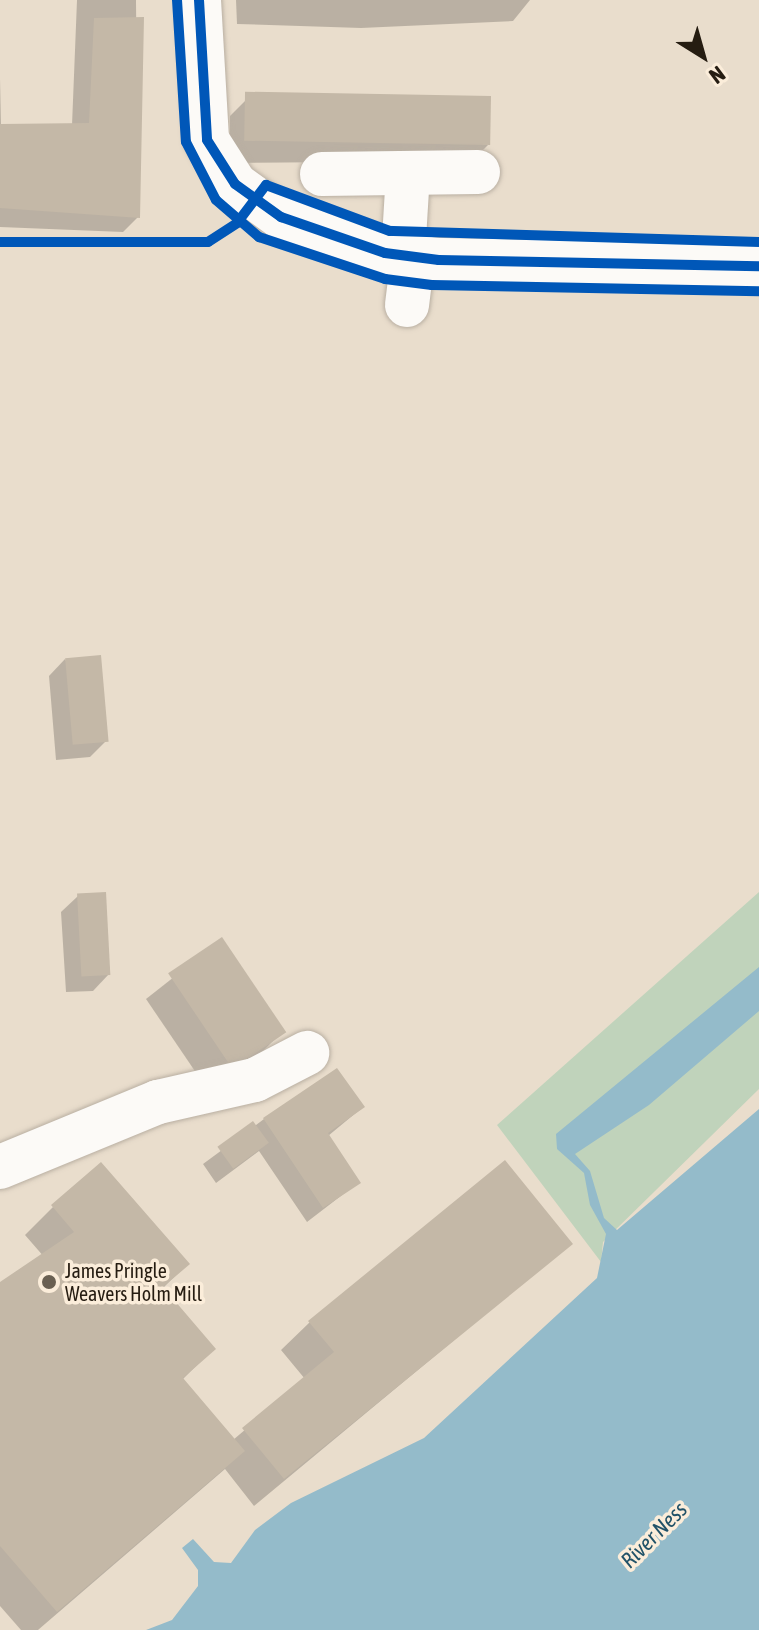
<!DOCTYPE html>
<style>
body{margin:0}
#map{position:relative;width:759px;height:1630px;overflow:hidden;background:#e9ddcc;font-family:"Asap Condensed",sans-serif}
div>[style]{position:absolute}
.green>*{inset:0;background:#c0d3bb}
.water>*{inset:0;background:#94bbca}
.shadow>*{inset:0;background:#0003}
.building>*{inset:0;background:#c4b8a7;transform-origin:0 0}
.roads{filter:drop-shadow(0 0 2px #b9afa2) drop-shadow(0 0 2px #b9afa2)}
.minor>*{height:44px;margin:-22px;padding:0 22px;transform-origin:22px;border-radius:22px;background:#fcfaf7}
.cycleway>*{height:10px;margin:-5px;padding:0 5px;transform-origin:5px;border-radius:5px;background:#0057b8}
.dots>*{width:22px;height:22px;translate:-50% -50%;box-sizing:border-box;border:4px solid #fbedda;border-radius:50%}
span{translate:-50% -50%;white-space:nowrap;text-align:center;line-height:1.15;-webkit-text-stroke:7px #fbedda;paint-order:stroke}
.poi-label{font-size:20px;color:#251c11}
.left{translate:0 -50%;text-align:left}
.water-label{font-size:22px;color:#215268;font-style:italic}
.north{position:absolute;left:663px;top:16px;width:80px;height:80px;-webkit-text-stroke:6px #fbedda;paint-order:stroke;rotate:143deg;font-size:22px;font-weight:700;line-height:32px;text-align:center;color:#251c11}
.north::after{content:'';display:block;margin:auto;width:28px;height:36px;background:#251c11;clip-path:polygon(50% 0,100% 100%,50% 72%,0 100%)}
</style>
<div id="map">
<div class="green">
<i style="clip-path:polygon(759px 892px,759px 1089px,603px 1242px,601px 1262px,497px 1125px)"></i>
</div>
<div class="water">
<i style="clip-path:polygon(759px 967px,759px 1011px,649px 1105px,575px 1154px,590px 1171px,604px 1218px,617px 1230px,759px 1109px,759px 1630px,146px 1630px,172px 1620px,198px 1586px,198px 1570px,182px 1548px,193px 1539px,214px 1562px,231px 1563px,255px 1530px,291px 1503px,424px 1438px,597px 1278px,606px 1234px,590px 1205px,584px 1173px,557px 1149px,556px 1134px)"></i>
</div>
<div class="shadow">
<i style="clip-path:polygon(77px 0,136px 0,138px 217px,123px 232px,0 227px,0 78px,1px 126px,72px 125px)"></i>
<i style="clip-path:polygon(236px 0,530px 0,513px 21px,361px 28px,237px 24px)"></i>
<i style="clip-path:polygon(246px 100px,488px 145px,472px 161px,230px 163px,230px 116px)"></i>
<i style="clip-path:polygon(65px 659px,106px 741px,90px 757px,56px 760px,49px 676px)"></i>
<i style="clip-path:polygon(78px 896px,109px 974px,93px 991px,66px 992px,61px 912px)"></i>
<i style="clip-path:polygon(221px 940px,283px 1031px,260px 1054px,203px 1083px,146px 999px)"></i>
<i style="clip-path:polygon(363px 1107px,328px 1136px,359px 1182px,307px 1222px,259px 1151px,216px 1183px,203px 1164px,264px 1119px)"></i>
<i style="clip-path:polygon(53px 1207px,187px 1264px,162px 1289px,214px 1348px,182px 1380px,233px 1440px,305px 1379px,281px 1350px,310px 1322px,571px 1243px,254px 1506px,225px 1469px,38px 1630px,21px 1630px,0 1606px,0 1285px,45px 1258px,25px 1235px)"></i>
</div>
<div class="building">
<i style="clip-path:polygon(144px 17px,140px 218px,0 208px,0 124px,89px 123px,94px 18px)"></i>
<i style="left:491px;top:96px;width:49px;height:246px;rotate:91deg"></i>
<i style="left:101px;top:655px;width:87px;height:36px;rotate:85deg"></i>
<i style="left:106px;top:892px;width:83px;height:29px;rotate:87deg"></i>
<i style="left:222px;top:937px;width:115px;height:65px;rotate:56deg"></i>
<i style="clip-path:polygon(337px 1068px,365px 1107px,328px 1133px,361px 1183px,323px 1208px,263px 1118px)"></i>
<i style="left:253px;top:1121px;width:27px;height:44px;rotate:54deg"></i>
<i style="clip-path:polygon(505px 1160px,573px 1244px,284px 1479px,242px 1428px,334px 1352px,308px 1321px)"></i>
<i style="clip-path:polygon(101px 1162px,190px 1264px,163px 1287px,216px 1349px,183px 1378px,245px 1451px,57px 1612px,0 1546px,0 1282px,74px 1232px,51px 1205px)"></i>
</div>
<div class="roads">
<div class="minor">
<i style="left:199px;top:0;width:140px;rotate:86.7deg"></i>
<i style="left:207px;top:140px;width:52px;rotate:57.5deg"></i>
<i style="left:235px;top:184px;width:57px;rotate:35.7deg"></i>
<i style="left:281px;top:217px;width:110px;rotate:19.1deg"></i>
<i style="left:385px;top:253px;width:54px;rotate:7.4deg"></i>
<i style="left:439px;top:260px;width:320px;rotate:1.1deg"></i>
<i style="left:322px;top:174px;width:156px;rotate:-0.7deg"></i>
<i style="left:403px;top:255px;width:82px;rotate:-86.5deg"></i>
<i style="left:407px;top:305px;width:49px;rotate:-83deg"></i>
<i style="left:0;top:1167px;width:171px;rotate:-22.4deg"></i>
<i style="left:158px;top:1102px;width:99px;rotate:-12.8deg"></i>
<i style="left:255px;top:1080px;width:59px;rotate:-27.4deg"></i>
</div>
</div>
<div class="cycleway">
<i style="left:177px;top:0;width:142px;rotate:86.4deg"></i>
<i style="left:186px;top:142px;width:65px;rotate:62.7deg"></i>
<i style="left:216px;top:200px;width:57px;rotate:40.7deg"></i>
<i style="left:259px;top:237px;width:133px;rotate:18.4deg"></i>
<i style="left:385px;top:279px;width:47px;rotate:7.3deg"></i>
<i style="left:432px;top:285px;width:327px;rotate:1.1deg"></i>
<i style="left:199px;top:0;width:140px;rotate:86.7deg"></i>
<i style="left:207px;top:140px;width:52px;rotate:57.5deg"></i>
<i style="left:235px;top:184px;width:57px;rotate:35.7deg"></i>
<i style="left:281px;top:217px;width:110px;rotate:19.1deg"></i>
<i style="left:385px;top:253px;width:54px;rotate:7.4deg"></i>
<i style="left:439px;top:260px;width:320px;rotate:1.1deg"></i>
<i style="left:0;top:242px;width:208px"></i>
<i style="left:208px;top:242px;width:35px;rotate:-33deg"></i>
<i style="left:237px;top:223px;width:48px;rotate:-52.7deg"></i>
<i style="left:266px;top:185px;width:132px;rotate:20.4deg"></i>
<i style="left:390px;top:231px;width:369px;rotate:1.7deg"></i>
</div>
<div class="dots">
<i style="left:49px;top:1282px;background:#6a6052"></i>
</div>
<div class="poi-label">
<span class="left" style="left:65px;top:1282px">James Pringle<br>Weavers Holm Mill</span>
</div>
<div class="water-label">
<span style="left:654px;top:1535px;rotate:-45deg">River Ness</span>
</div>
<div class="north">N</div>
</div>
